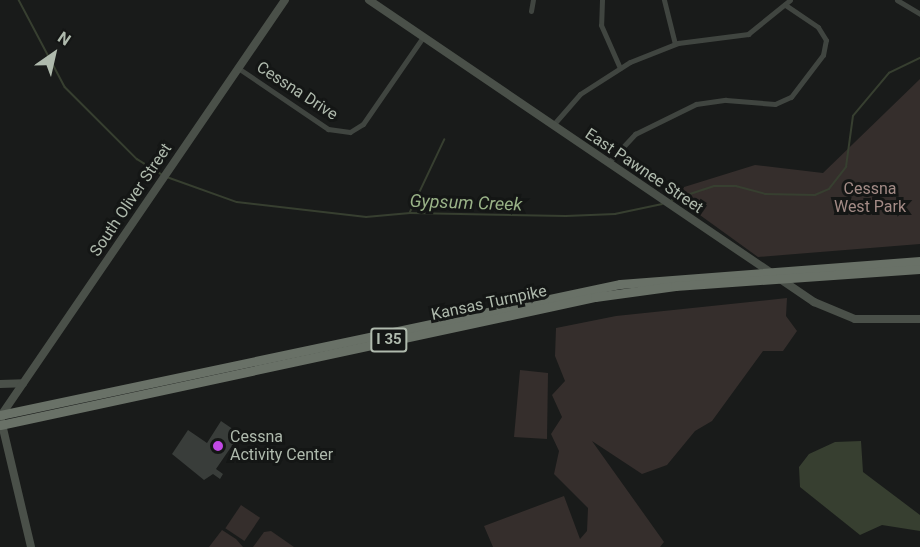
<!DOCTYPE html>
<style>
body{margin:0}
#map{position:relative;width:920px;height:547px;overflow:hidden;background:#191b1a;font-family:Roboto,sans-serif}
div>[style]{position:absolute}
.green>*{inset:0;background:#352e2c;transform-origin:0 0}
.water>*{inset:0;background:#373f30}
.stream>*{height:1.5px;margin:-0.75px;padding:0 0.75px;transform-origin:0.75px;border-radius:0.75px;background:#373f30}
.building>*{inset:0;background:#393d3a}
.street>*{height:5px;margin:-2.5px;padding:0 2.5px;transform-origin:2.5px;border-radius:2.5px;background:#404540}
.secondary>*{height:8px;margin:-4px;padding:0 4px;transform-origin:4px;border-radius:4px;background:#4a5049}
.highway>*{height:9px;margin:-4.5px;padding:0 4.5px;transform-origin:4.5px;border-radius:4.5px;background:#697167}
.dots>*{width:16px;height:16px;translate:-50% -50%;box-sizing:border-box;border:3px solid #141615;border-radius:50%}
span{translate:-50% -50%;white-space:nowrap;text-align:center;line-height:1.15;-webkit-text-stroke:6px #141615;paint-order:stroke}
.shield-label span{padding:2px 4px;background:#141615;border:2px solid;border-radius:4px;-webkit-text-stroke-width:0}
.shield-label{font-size:15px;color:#afbaad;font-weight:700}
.street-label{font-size:16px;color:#afbaad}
.park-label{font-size:16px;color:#a38b86}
.poi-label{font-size:16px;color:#afbaad}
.left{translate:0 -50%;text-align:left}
.water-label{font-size:18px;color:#99b287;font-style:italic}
.north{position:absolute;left:24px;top:24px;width:60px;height:60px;-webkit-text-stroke:4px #141615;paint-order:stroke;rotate:34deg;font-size:16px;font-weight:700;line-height:24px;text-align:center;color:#afbaad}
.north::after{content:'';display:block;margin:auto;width:21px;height:27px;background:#afbaad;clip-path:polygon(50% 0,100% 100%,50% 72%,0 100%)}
</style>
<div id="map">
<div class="green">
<i style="clip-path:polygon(920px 79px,920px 244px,758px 257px,668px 192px,755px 165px,823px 173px)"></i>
<i style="clip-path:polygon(787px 298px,786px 316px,797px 331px,783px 351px,763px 351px,712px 421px,695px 431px,667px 465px,642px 474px,592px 441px,664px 542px,660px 547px,493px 547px,484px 526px,564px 496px,580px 539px,587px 531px,588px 508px,554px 474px,559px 451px,551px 434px,562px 417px,552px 395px,565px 381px,555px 356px,556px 328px,616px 316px)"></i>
<i style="clip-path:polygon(520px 370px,548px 373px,547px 439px,514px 437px)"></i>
<i style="left:241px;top:505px;width:23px;height:28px;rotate:34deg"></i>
<i style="clip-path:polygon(222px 530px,236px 539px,243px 547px,209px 547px)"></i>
<i style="clip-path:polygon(271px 531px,294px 547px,253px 547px,264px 532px)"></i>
</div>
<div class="water">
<i style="clip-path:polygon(861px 441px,863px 472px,920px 515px,920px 531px,882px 525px,860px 535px,800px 487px,799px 467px,809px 454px,835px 442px)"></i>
</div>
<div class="stream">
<i style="left:19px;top:0;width:98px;rotate:62.1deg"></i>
<i style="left:65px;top:87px;width:102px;rotate:45deg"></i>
<i style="left:137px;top:159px;width:31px;rotate:32deg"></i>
<i style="left:167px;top:177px;width:74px;rotate:19.7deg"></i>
<i style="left:237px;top:202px;width:130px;rotate:6.6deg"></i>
<i style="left:366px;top:217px;width:44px;rotate:-5.2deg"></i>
<i style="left:410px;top:213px;width:156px;rotate:1.1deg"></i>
<i style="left:566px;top:216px;width:49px;rotate:-2.3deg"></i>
<i style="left:615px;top:214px;width:48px;rotate:-12deg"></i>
<i style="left:672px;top:200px;width:44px;rotate:-18.4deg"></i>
<i style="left:714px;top:186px;width:22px"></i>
<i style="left:736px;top:186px;width:30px;rotate:15deg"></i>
<i style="left:765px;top:194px;width:50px;rotate:1.1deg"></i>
<i style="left:815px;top:195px;width:15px;rotate:-23deg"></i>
<i style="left:829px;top:189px;width:28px;rotate:-52deg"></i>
<i style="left:846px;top:167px;width:51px;rotate:-82.2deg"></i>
<i style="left:853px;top:116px;width:56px;rotate:-50.1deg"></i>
<i style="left:889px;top:73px;width:34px;rotate:-26deg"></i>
<i style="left:410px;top:212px;width:80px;rotate:-64.7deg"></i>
</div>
<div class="building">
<i style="clip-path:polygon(221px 421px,240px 434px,216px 469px,223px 474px,220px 479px,213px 474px,204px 480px,172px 454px,188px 430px,207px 443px)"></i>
</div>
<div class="street">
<i style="left:602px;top:0;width:25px;rotate:92deg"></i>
<i style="left:601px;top:25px;width:47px;rotate:66.2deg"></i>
<i style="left:664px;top:0;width:45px;rotate:76deg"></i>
<i style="left:897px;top:0;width:27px;rotate:31deg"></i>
<i style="left:531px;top:11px;width:11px;rotate:-80deg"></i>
<i style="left:238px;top:68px;width:109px;rotate:34.1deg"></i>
<i style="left:328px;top:129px;width:22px;rotate:8deg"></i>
<i style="left:350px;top:132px;width:15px;rotate:-32deg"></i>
<i style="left:363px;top:124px;width:106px;rotate:-55.4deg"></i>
<i style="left:553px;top:125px;width:41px;rotate:-48.9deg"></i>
<i style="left:580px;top:94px;width:59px;rotate:-32.6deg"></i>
<i style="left:630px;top:62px;width:52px;rotate:-21.6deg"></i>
<i style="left:678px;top:43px;width:71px;rotate:-7.3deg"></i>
<i style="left:748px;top:34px;width:54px;rotate:-39deg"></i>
<i style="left:608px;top:163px;width:40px;rotate:-47deg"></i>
<i style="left:635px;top:134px;width:68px;rotate:-26.2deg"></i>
<i style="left:696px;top:104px;width:30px;rotate:-8deg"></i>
<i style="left:726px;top:100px;width:49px;rotate:4.7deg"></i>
<i style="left:775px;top:104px;width:17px;rotate:-24deg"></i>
<i style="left:791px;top:97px;width:53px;rotate:-52.7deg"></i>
<i style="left:823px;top:55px;width:15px;rotate:-79deg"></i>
<i style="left:826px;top:40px;width:15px;rotate:-122deg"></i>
<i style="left:818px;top:27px;width:40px;rotate:-146deg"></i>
</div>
<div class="secondary">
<i style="left:369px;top:0;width:538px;rotate:34.16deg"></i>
<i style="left:814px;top:302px;width:44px;rotate:22.5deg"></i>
<i style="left:855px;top:319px;width:65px"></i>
<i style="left:0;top:384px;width:23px;rotate:-2deg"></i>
<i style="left:0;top:417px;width:505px;rotate:-55.65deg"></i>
<i style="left:1px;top:420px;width:130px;rotate:76.7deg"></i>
</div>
<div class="highway">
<i style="left:0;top:415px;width:634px;rotate:-11.93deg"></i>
<i style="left:620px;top:284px;width:301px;rotate:-4.4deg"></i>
<i style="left:0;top:425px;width:609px;rotate:-12.14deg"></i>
<i style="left:595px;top:297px;width:81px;rotate:-7.8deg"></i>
<i style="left:675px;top:286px;width:246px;rotate:-4deg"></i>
</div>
<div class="dots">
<i style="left:218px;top:446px;background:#c149e4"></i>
</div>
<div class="shield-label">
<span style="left:389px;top:340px">I 35</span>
</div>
<div class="street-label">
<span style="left:297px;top:91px;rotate:33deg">Cessna Drive</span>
<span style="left:644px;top:171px;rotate:34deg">East Pawnee Street</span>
<span style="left:131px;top:200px;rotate:-56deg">South Oliver Street</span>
<span style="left:489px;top:303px;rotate:-12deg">Kansas Turnpike</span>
</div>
<div class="park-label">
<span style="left:870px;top:198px">Cessna<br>West Park</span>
</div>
<div class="poi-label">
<span class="left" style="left:230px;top:446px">Cessna<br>Activity Center</span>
</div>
<div class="water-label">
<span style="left:466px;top:203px;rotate:2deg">Gypsum Creek</span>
</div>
<div class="north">N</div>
</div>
